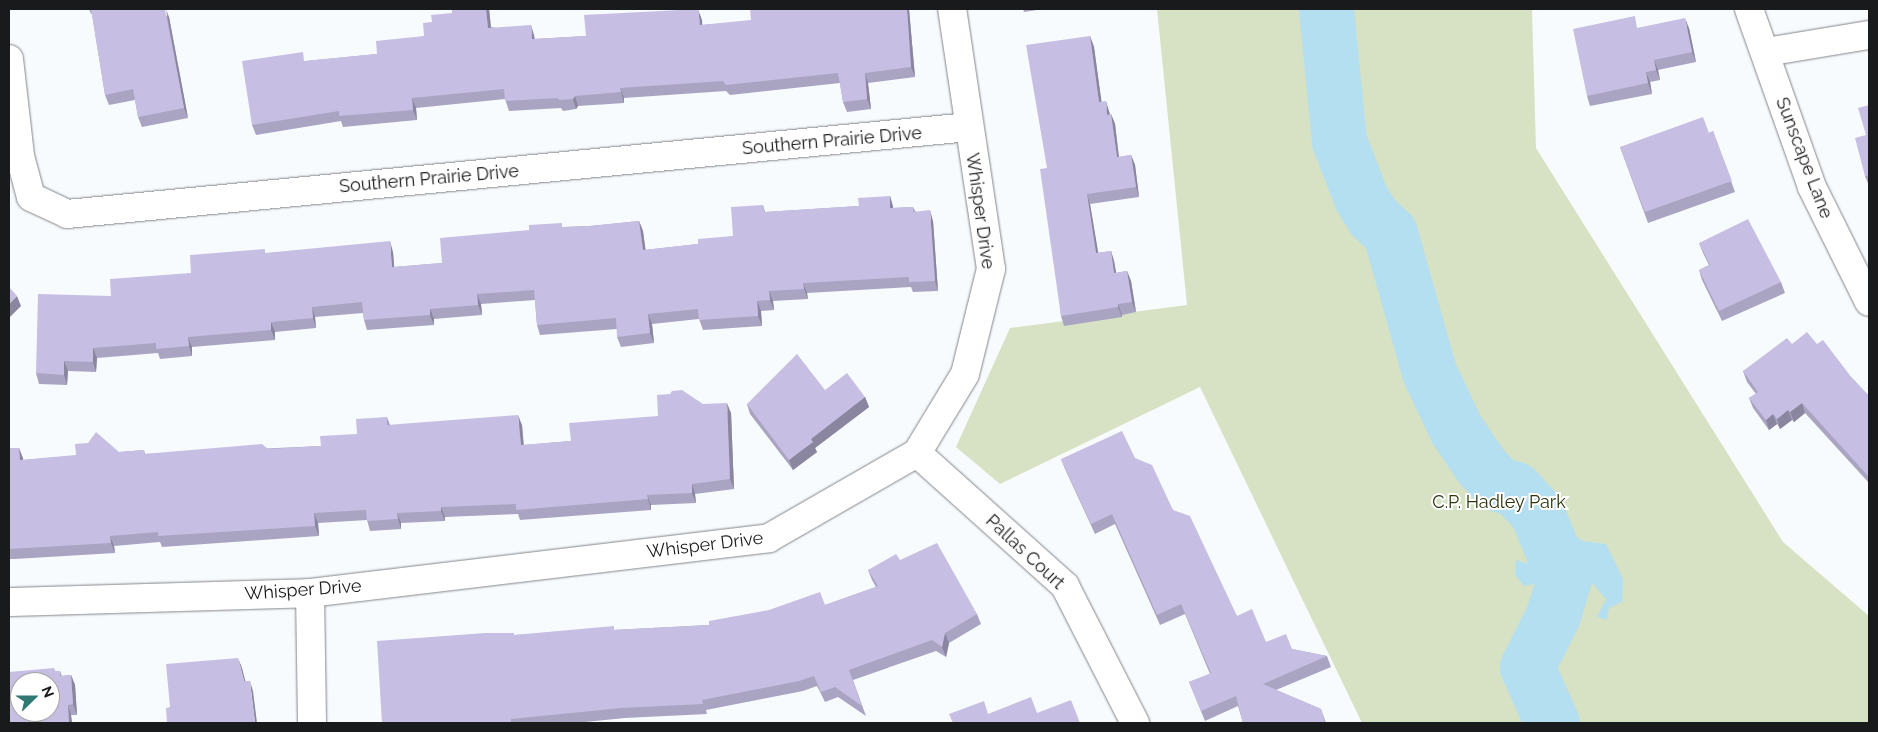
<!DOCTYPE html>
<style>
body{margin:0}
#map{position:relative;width:1878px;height:732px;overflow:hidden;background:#f8fbfe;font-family:Raleway,sans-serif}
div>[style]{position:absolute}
.green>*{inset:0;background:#d7e1c4}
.water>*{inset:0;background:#b4dff1}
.river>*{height:55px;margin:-27.5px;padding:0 27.5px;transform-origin:27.5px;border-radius:27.5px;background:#b4dff1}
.roads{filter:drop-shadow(0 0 1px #828589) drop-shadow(0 0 1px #828589)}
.minor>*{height:28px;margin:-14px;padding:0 14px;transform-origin:14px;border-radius:14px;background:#fff}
.wall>*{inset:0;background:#aaa4c3}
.shaded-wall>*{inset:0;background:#8b869f}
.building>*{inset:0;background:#c6bfe3}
span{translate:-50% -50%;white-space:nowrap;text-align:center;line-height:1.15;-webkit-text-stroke:4px #fff;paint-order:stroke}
.street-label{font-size:18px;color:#191a1c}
.park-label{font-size:18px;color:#2a350a}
.frame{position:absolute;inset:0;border:10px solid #191a1c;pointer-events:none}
.north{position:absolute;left:10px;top:672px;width:50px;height:50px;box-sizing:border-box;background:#fff;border:1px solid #a3a3a4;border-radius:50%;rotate:68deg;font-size:14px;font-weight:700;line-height:20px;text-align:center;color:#191a1c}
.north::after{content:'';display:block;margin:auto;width:18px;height:22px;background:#307872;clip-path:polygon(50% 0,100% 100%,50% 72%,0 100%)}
</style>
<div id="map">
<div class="green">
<i style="clip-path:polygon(1157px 9px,1532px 9px,1536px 148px,1783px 542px,1869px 616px,1869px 723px,1362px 723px,1200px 387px,1000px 484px,956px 447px,1010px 328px,1187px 305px)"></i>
</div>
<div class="water">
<i style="clip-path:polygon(1562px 529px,1583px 541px,1606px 544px,1615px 562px,1623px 579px,1622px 602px,1609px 608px,1607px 620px,1597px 617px,1606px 599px,1584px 574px,1572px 580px,1570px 603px,1564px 618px,1557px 622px,1553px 615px,1558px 587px,1548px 581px,1524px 586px,1515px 575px,1516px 560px,1544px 568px,1548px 535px)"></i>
</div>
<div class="river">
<i style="left:1326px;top:9px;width:133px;rotate:84.4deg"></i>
<i style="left:1339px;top:141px;width:61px;rotate:68.9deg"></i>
<i style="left:1361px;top:198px;width:22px;rotate:58deg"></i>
<i style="left:1373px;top:217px;width:23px;rotate:43deg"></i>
<i style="left:1390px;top:233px;width:144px;rotate:74.3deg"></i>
<i style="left:1429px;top:372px;width:63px;rotate:64.7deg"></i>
<i style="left:1456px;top:429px;width:45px;rotate:56deg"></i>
<i style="left:1481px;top:466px;width:25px;rotate:47deg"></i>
<i style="left:1498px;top:484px;width:18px;rotate:16deg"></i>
<i style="left:1515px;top:489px;width:33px;rotate:47deg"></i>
<i style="left:1537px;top:513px;width:71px;rotate:67.8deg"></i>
<i style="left:1564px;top:579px;width:38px;rotate:107deg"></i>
<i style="left:1553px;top:615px;width:58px;rotate:116.6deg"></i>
<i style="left:1527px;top:667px;width:61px;rotate:65.9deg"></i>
</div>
<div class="roads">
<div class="minor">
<i style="left:1749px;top:9px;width:189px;rotate:70.5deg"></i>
<i style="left:1812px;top:187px;width:128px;rotate:63.6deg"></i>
<i style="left:1766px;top:52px;width:104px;rotate:-9.4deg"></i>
<i style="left:9px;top:59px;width:98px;rotate:83.5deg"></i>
<i style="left:20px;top:156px;width:42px;rotate:75deg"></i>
<i style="left:31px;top:197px;width:40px;rotate:25deg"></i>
<i style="left:67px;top:214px;width:906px;rotate:-5.51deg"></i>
<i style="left:917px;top:453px;width:199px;rotate:41.9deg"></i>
<i style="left:1065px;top:586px;width:154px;rotate:62.9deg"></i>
<i style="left:310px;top:593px;width:130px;rotate:89.1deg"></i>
<i style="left:9px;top:602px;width:301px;rotate:-1.7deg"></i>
<i style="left:310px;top:593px;width:462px;rotate:-6.8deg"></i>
<i style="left:769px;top:538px;width:171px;rotate:-29.9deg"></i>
<i style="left:917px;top:453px;width:92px;rotate:-58.7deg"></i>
<i style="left:965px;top:374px;width:108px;rotate:-76.1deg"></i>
<i style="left:991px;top:269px;width:263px;rotate:-98.5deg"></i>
</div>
</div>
<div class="wall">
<i style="clip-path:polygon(89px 9px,153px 9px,169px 17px,188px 118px,142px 127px,138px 117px,135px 100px,109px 105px,105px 95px,92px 14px,91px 14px)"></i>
<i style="clip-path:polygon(452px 9px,489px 9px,491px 27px,534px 35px,535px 39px,586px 36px,702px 20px,702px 25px,909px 9px,915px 77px,868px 83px,871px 109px,847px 112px,843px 102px,840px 83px,730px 95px,726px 91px,624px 98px,624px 103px,578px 106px,576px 109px,563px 111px,561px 108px,509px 111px,505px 99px,416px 108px,417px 120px,343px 127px,341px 121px,256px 135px,252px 125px,306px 61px,377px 54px,424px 36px,432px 22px,452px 13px)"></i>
<i style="clip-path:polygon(1023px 9px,1044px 9px,1024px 12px)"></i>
<i style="clip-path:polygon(1639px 28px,1689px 28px,1696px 62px,1658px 70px,1660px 80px,1650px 82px,1652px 94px,1590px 106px,1587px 96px)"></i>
<i style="clip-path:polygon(1090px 36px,1094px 47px,1101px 102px,1109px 111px,1110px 114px,1111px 114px,1115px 124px,1119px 157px,1131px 155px,1135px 165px,1139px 197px,1090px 204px,1098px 253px,1111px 251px,1114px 261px,1116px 273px,1127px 271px,1131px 281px,1136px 312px,1122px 315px,1122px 317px,1064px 326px,1061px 316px,1047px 168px)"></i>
<i style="clip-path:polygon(1869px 105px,1869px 186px,1865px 176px,1866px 135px)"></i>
<i style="clip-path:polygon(1713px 131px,1735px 192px,1648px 223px,1620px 147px,1709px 133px)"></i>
<i style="clip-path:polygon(890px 196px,893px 208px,913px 207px,915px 211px,933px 221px,938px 291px,913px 292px,911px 287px,807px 293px,808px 299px,773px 301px,774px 310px,761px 311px,762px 326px,703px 330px,699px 319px,652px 324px,654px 343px,621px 347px,617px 337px,617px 329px,540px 335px,537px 325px,535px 300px,481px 304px,482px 315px,434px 319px,434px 325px,367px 330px,364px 320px,363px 313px,315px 317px,316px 328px,275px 332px,275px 340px,192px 347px,192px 356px,160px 359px,158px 353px,97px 358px,96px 372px,68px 371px,67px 385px,39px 384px,36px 373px,111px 296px,191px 273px,266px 253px,393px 252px,394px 267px,442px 263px,564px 227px,590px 226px,639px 221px,643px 231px,645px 250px,698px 244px,733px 236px,763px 205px,765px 212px,859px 206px)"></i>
<i style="clip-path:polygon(1699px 243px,1781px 282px,1785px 293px,1722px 321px,1702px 280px,1699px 270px,1709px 265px,1703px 253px)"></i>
<i style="clip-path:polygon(1792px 344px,1817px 344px,1852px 378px,1869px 396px,1869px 483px,1805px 413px,1794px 422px,1792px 420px,1780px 429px,1777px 424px,1769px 430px,1753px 408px,1749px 398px,1756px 394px,1747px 382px,1743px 371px)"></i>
<i style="clip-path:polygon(825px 390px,865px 397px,869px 407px,815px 448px,817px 452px,793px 470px,750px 414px,747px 404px)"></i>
<i style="clip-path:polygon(703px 404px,731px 413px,734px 489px,695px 494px,696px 503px,651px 505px,651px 510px,520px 520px,518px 514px,445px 517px,445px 521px,401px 523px,401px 529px,370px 531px,367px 520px,318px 523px,319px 536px,162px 547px,160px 542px,114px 546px,115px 553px,15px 559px,9px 559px,9px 448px,19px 448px,23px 460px,144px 450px,145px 454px,321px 446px,357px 434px,387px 417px,390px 425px,522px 425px,524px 445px,571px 441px)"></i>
<i style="clip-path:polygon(1135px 458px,1173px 510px,1237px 616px,1266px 642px,1292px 649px,1327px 656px,1331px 667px,1276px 690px,1321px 709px,1326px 723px,1243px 723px,1238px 706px,1205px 721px,1189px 682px,1210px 674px,1185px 614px,1160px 625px,1115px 524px,1095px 534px,1065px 469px,1061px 459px)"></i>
<i style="clip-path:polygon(900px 560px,977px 614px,981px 624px,949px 643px,946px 657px,936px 651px,853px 680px,866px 716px,838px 697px,825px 702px,817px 686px,803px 691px,706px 710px,707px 714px,625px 718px,575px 723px,382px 723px,515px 635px,709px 625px,825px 605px,876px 587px,872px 580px,868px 570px)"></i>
<i style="clip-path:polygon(54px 668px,55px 671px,60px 671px,62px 676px,71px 675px,75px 685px,77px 715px,71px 715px,72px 723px,9px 723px)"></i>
</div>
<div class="shaded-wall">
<i style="clip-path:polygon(166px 9px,169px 17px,188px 118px,184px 108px)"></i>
<i style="clip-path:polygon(486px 9px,489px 9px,492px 38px,488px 28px)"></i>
<i style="clip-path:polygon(698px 9px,702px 20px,703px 35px,700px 25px)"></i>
<i style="clip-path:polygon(907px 9px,909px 9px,915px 77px,911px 67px)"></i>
<i style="clip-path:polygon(1685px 18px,1689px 28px,1696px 62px,1692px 52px)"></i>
<i style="clip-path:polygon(531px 25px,534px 35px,535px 49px,532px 39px)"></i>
<i style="clip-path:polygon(1090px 36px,1094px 47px,1103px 112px,1099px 102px)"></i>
<i style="clip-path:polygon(1654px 60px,1658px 70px,1660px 80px,1656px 70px)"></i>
<i style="clip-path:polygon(1646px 72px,1650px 82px,1652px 94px,1648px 83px)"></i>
<i style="clip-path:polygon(865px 73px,868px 83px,871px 109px,867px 99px)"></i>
<i style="clip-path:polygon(620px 88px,624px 98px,624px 103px,621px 92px)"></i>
<i style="clip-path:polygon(575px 96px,578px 106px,576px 109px,573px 99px)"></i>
<i style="clip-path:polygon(412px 98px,416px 108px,417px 120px,413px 110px)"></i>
<i style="clip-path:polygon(1106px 101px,1109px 111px,1111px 125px,1107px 115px)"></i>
<i style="clip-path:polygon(1111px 114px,1115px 124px,1120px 167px,1117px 157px)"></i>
<i style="clip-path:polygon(1131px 155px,1135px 165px,1139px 197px,1136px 187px)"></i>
<i style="clip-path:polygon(1087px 194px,1090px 204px,1100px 263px,1096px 253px)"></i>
<i style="clip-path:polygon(890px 196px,893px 206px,894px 218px,890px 208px)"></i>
<i style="clip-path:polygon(930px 210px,933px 221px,938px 291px,935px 281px)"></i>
<i style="clip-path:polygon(639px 221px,643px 231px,647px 260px,643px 250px)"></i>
<i style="clip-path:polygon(390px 241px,393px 252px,395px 277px,392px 267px)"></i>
<i style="clip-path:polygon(1111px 251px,1114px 261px,1118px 283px,1114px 273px)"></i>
<i style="clip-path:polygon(1127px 271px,1131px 281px,1136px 312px,1132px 302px)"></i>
<i style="clip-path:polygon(803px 283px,807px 293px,808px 299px,804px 289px)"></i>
<i style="clip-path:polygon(769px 291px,773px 301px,774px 310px,770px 300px)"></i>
<i style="clip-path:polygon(477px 294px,481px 304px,482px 315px,478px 305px)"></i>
<i style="clip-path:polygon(17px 296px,21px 306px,9px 318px,9px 304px)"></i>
<i style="clip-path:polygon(757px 301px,761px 311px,762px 326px,758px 316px)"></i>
<i style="clip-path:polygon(1118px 304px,1122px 315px,1122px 317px,1118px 307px)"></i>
<i style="clip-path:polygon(312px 307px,315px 317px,316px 328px,313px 318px)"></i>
<i style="clip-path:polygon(430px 309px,434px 319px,434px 325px,430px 315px)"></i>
<i style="clip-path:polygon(648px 314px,652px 324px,654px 343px,650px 333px)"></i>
<i style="clip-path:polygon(271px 322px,275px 332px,275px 340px,271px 330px)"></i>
<i style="clip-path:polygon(188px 337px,192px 347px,192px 356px,189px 346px)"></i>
<i style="clip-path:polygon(93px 348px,97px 358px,96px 372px,93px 362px)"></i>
<i style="clip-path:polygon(64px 361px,68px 371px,67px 385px,64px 375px)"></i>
<i style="clip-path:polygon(865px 397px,869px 407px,815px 448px,817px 452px,793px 470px,789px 460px,811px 439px)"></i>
<i style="clip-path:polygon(727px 403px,731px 413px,734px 489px,730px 479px)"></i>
<i style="clip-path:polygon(1802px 403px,1805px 413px,1794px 422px,1790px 412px)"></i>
<i style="clip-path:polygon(1788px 410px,1792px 420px,1780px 429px,1777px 419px)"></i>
<i style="clip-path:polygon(1773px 414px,1777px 424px,1769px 430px,1766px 420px)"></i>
<i style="clip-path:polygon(518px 415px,522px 425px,524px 455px,521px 445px)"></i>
<i style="clip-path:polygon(19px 448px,23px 458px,24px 470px,20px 460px)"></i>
<i style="clip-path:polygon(692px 484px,695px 494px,696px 503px,692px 493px)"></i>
<i style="clip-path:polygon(647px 495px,651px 505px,651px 510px,648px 499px)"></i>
<i style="clip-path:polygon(441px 507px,445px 517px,445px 521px,441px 511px)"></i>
<i style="clip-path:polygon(314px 513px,318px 523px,319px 536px,315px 526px)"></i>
<i style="clip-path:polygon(397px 513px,401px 523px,401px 529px,398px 519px)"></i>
<i style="clip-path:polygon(110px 536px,114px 546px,115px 553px,111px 543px)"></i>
<i style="clip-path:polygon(945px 633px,949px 643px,946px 657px,942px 647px)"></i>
<i style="clip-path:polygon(238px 658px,242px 668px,248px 691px,244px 681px)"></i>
<i style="clip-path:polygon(71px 675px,75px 685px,77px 715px,73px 704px)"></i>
<i style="clip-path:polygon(250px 681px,253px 691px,257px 723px,255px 723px)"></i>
<i style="clip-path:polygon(68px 705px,71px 715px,72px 723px,69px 723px)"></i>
</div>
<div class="building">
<i style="clip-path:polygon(91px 9px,151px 9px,151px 10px,165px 9px,184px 108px,138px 117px,133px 89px,105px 95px)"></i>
<i style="clip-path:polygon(452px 9px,486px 9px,488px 28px,531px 25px,532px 39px,586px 36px,584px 15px,698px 9px,700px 25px,751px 20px,750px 9px,907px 9px,911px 67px,865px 73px,867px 99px,843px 102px,838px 73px,726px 85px,723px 81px,620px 88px,621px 92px,575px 96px,573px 99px,560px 100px,557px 98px,505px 101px,504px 89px,412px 98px,413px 110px,339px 116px,339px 111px,252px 125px,242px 61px,303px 52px,304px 61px,377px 54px,376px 41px,424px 36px,423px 23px,432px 22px,431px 15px,452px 13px)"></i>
<i style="clip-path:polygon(1635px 16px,1637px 28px,1685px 18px,1692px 52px,1654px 60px,1656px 70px,1646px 72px,1648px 83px,1587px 96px,1573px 29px)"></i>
<i style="clip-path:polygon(1090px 36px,1099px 102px,1106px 101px,1107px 115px,1111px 114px,1117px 157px,1131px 155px,1136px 187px,1087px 194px,1096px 253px,1111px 251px,1114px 273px,1127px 271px,1132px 302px,1118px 304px,1118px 307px,1061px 316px,1040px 169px,1047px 168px,1026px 45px)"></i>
<i style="clip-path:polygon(1869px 105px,1869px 177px,1868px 176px,1865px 176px,1855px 138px,1866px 135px,1858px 108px)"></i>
<i style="clip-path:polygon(1703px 117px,1709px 133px,1713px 131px,1732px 181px,1645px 212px,1620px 147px)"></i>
<i style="clip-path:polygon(890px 196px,890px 208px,913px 207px,913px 212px,930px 210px,935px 281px,909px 282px,909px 277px,803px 283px,804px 289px,769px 291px,770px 300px,757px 301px,758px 316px,699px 320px,698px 309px,648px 314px,650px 333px,617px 337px,616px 318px,537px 325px,534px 290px,477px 294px,478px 305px,430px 309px,430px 315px,364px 320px,362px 302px,312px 307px,313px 318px,271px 322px,271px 330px,188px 337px,189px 346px,156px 349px,156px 343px,93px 348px,93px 362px,64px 361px,64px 375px,36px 373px,38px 294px,111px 296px,110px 279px,191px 273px,190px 255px,265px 249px,265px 253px,390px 241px,392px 267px,442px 263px,440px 238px,529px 230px,529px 225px,562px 223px,562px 227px,590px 226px,639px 221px,643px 250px,698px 244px,698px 239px,733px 236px,731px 207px,763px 205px,764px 212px,859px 206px,858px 198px)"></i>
<i style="clip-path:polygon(1748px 219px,1781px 282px,1719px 311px,1699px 270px,1710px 265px,1699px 243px)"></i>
<i style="clip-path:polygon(9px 287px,17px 296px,9px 304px)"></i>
<i style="clip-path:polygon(1807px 332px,1817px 344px,1823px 340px,1852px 378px,1869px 396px,1869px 477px,1802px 403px,1790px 412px,1788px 410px,1777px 419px,1773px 414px,1766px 420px,1749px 398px,1758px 392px,1743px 371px,1787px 338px,1792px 344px)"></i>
<i style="clip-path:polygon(797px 354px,825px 390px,847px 373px,865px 397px,811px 439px,813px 442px,789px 460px,747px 404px)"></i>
<i style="clip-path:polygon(682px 390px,703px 404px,727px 403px,730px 479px,692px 484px,692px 493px,647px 495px,648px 499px,516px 510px,516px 504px,441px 507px,441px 511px,397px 513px,398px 519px,367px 521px,366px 510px,314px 513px,315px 526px,158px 536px,158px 532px,110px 536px,111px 543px,9px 549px,9px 448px,19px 448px,20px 460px,76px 455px,75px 444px,88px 443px,96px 432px,119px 452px,144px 450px,144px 454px,262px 444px,268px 449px,321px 446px,320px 436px,357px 434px,356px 419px,387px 417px,387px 425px,518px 415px,521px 445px,571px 441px,569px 423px,658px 416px,657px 395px,670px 394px,672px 391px)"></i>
<i style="clip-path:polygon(1122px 431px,1135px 458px,1152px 465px,1173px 510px,1190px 516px,1237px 616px,1252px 609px,1266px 642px,1286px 634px,1292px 649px,1327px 656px,1263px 684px,1321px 709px,1325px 723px,1243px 723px,1236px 696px,1201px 711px,1189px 682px,1211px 673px,1181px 604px,1157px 615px,1112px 514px,1091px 524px,1061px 459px)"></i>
<i style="clip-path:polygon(937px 543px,977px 614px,945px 633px,942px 647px,932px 640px,849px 670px,862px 706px,835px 687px,821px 692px,814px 676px,799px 681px,702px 700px,703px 704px,621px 708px,511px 719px,511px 723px,382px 723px,377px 641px,485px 633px,514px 633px,514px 635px,614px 626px,614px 630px,709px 625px,709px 621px,769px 610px,820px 592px,825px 605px,878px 586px,868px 570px,896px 554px,900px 560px)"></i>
<i style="clip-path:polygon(238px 658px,244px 681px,250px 681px,255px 723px,167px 723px,166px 708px,170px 707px,166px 664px)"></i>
<i style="clip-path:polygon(evenodd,54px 668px,54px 671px,60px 671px,60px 676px,71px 675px,73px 704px,68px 705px,69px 723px,9px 723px,9px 672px,54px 668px,20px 682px,50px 682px,50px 712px,20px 712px,20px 682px)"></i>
<i style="clip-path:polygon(1031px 697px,1037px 713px,1071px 700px,1080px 723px,953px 723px,949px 714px,984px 701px,988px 714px)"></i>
</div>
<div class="street-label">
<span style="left:832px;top:141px;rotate:-5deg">Southern Prairie Drive</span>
<span style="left:1804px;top:158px;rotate:69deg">Sunscape Lane</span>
<span style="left:429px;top:179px;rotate:-5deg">Southern Prairie Drive</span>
<span style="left:980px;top:211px;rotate:82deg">Whisper Drive</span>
<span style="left:705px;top:545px;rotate:-7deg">Whisper Drive</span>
<span style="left:1025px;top:552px;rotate:43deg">Pallas Court</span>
<span style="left:303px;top:590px;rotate:-4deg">Whisper Drive</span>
</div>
<div class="park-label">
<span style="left:1499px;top:502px">C.P. Hadley Park</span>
</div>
<div class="frame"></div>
<div class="north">N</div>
</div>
